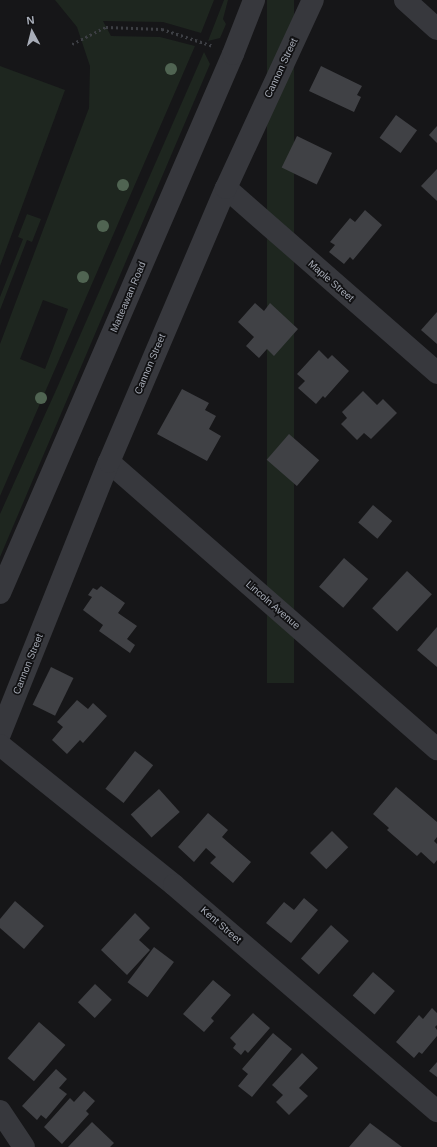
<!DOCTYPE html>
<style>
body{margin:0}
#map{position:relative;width:437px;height:1147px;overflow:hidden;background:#161618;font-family:Helvetica,sans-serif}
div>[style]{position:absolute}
.green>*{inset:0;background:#1e261f;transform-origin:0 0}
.building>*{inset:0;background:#404145;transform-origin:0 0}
.path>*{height:2.5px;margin-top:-1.25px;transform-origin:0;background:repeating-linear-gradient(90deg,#3d3f44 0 2px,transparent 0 5px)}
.minor>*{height:22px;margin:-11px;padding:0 11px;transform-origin:11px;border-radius:11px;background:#37383d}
.tertiary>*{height:22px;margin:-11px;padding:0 11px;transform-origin:11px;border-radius:11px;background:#37383d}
.trees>*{width:12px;height:12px;margin:-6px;border-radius:50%;background:#506452}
span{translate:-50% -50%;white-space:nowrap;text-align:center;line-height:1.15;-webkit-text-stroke:3.5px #111113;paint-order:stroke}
.street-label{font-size:10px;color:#a8adb8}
.north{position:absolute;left:12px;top:12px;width:40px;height:40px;-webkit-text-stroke:3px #111113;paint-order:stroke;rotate:353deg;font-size:11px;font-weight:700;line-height:16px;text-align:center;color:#a8adb8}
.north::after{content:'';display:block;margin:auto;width:14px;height:18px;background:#a8adb8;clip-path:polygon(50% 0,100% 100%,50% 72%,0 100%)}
</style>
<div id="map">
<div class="green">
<i style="clip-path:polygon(evenodd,55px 0,214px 0,201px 33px,163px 22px,103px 21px,111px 36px,160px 37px,195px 46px,0 496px,0 344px,89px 108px,90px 66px,77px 27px,55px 0,43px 300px,68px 309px,45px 369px,20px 359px,43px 300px)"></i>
<i style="clip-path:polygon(224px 0,228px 0,223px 19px,226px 24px,220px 38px,208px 41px)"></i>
<i style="left:267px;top:0;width:27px;height:683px"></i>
<i style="clip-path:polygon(204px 52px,210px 64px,0 557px,0 514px,57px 388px)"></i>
<i style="clip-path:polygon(0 66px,65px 90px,0 266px)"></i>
<i style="clip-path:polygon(27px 214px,41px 219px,32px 242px,27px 240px,0 310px,0 297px,23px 239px,18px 237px)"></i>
</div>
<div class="building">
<i style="clip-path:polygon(321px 66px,362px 86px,357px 95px,361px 97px,354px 112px,309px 91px)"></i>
<i style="left:396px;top:115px;width:26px;height:28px;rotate:36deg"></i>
<i style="clip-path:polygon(437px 126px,437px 143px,429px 135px)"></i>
<i style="left:297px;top:136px;width:39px;height:35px;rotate:26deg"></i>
<i style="clip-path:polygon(437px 169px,437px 201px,421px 186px)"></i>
<i style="clip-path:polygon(365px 210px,382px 225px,353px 260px,350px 257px,344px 264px,329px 252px,335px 245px,330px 242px,350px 218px,355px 222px)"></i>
<i style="clip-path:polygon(255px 303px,264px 311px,270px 303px,298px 329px,274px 356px,267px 349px,259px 358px,246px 346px,254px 337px,238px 322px)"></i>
<i style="clip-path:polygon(437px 312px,437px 344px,421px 330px)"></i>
<i style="clip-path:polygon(319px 350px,328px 359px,332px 355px,349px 371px,325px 398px,323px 396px,316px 404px,298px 388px,305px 381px,297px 374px)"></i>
<i style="clip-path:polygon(182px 389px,209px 403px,205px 410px,216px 416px,209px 429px,221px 436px,207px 461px,157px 434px)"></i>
<i style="clip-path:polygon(363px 391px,377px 405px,383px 399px,397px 413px,371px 439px,364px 433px,357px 440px,341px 424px,347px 418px,342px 412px)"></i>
<i style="left:289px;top:434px;width:40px;height:34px;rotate:41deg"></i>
<i style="left:373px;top:505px;width:25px;height:23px;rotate:40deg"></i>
<i style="left:344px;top:558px;width:32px;height:38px;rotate:41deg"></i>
<i style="left:407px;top:571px;width:34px;height:51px;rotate:43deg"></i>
<i style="clip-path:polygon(101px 586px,125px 603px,118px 613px,137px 626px,127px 639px,135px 645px,130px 653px,99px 631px,103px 625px,83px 610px,92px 597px,88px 595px,93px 588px,97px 590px)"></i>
<i style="clip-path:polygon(437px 627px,437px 667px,417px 650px)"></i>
<i style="left:51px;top:667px;width:25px;height:42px;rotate:26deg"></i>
<i style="clip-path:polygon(77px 700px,88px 709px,93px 703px,107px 716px,83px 743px,80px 740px,67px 754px,52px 740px,63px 727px,57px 722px)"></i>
<i style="left:135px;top:751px;width:23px;height:48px;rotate:38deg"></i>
<i style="clip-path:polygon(396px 787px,437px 822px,437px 837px,434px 841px,437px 844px,437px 860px,434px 864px,421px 852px,417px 856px,387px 830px,389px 828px,373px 814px)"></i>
<i style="left:159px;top:789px;width:31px;height:38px;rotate:48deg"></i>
<i style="clip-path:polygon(208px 813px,228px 830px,222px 837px,251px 862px,233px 883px,210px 863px,216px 857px,206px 848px,194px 862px,178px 847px)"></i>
<i style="left:332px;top:831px;width:23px;height:31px;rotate:45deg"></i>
<i style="clip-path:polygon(304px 898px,318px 910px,291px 943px,266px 923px,284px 902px,294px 910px)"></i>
<i style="clip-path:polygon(15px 901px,44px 926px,24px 949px,0 928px,0 919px)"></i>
<i style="clip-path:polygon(135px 913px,150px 928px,139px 940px,150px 950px,127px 975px,101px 950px)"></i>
<i style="left:331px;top:925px;width:24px;height:45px;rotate:42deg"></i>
<i style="left:154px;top:947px;width:25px;height:44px;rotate:37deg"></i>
<i style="left:373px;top:972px;width:29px;height:31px;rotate:41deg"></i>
<i style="clip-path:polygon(213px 980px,231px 995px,211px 1018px,214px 1021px,204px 1032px,183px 1014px)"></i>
<i style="left:95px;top:984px;width:23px;height:25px;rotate:43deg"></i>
<i style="clip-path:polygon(432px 1008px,437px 1013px,437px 1025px,435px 1027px,437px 1030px,437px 1036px,422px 1054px,419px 1052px,414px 1058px,396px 1042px,419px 1015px,423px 1019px)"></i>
<i style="clip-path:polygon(253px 1013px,270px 1028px,248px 1053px,245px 1050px,241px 1055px,233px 1048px,236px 1044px,230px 1038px)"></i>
<i style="left:39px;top:1022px;width:35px;height:48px;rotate:41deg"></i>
<i style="clip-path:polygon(273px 1033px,292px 1049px,252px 1097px,238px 1086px,248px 1074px,242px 1069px)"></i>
<i style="clip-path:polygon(302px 1053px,318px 1068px,299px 1088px,308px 1096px,289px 1115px,276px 1102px,283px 1095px,272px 1085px)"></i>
<i style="clip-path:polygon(437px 1062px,437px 1077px,429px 1071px)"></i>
<i style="clip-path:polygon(56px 1069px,67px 1079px,59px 1088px,67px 1094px,46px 1119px,41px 1115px,37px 1120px,22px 1106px)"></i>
<i style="clip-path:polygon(84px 1091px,95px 1101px,86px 1111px,89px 1114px,62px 1144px,44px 1127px,70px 1098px,74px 1102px)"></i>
<i style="clip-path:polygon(92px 1122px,114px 1143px,110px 1147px,68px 1147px)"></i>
<i style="clip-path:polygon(370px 1123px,402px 1147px,349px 1147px)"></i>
</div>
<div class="path">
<i style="left:72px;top:44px;width:38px;rotate:-27deg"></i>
<i style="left:106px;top:27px;width:56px;rotate:2deg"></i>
<i style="left:162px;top:29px;width:54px;rotate:18.4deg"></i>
</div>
<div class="minor">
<i style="left:405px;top:0;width:43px;rotate:42.2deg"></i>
<i style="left:226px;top:188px;width:281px;rotate:41.2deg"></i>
<i style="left:109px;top:462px;width:436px;rotate:41.2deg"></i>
<i style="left:0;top:734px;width:293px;rotate:-68.2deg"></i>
<i style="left:109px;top:462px;width:298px;rotate:-66.9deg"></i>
<i style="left:226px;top:188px;width:207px;rotate:-65.2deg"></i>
<i style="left:0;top:745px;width:223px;rotate:38.8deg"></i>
<i style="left:174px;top:885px;width:347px;rotate:40.7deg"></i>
</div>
<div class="tertiary">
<i style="left:0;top:593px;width:587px;rotate:-66.62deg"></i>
<i style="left:233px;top:54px;width:58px;rotate:-68.7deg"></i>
<i style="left:0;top:1111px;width:43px;rotate:56.3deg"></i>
</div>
<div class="trees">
<i style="left:171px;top:69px"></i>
<i style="left:123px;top:185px"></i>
<i style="left:103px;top:226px"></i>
<i style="left:83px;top:277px"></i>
<i style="left:41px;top:398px"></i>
</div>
<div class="street-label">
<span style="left:281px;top:68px;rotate:-65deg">Cannon Street</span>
<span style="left:331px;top:281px;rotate:41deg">Maple Street</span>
<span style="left:128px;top:297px;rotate:-67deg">Matteawan Road</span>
<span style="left:150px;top:364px;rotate:-67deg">Cannon Street</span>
<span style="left:273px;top:605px;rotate:41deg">Lincoln Avenue</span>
<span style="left:28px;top:664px;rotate:-68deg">Cannon Street</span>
<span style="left:221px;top:925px;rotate:41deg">Kent Street</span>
</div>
<div class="north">N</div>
</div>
